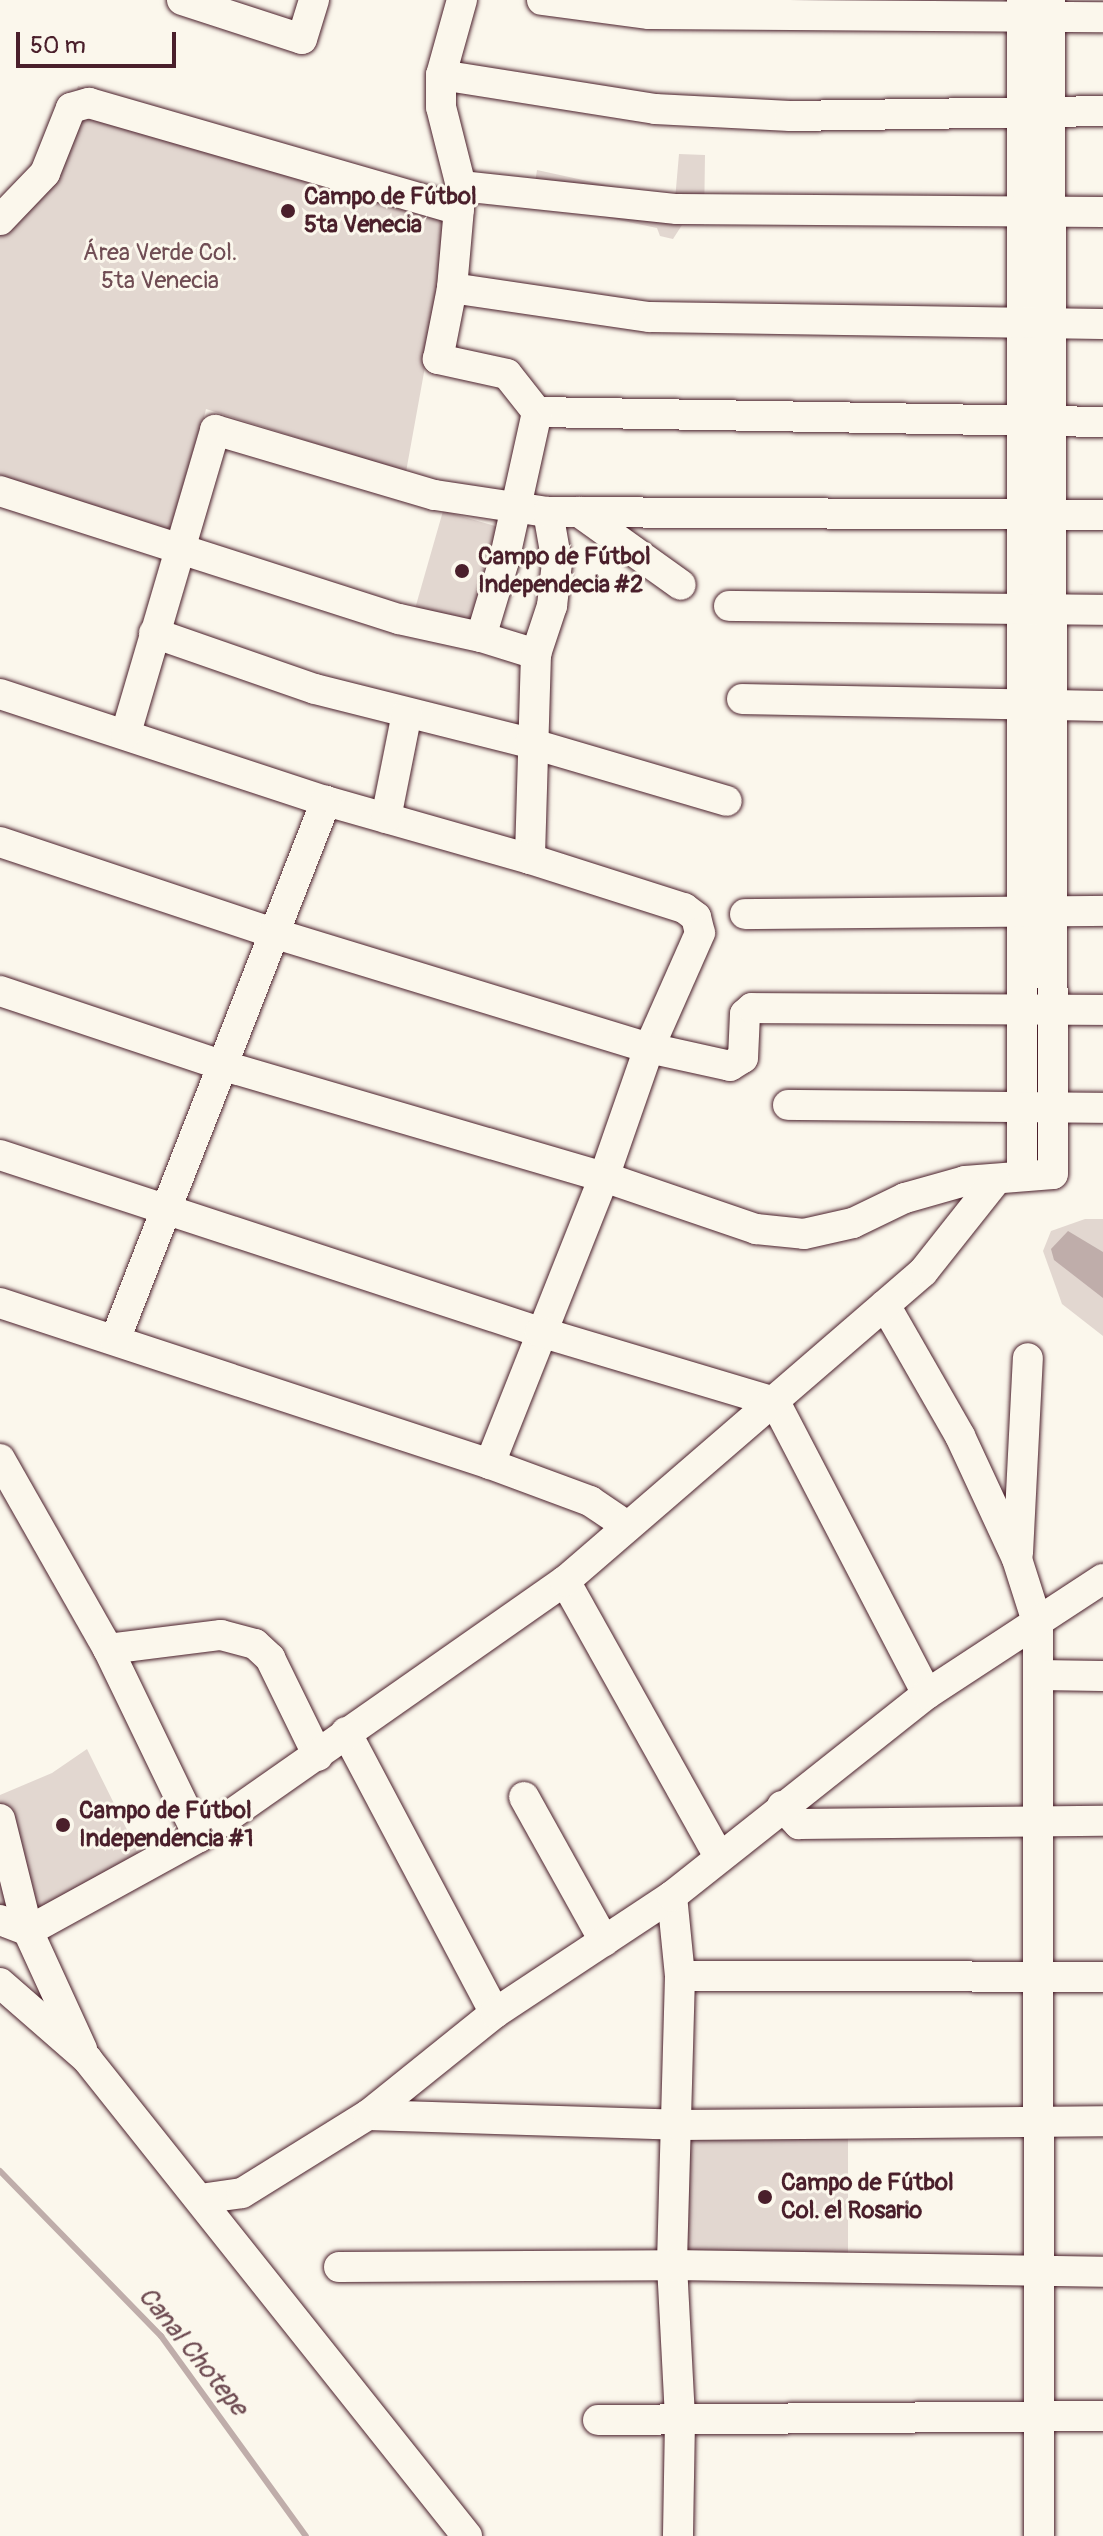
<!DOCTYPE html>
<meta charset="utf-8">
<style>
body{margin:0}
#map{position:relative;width:1103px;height:2536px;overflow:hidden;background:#fbf7ec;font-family:Pangolin,sans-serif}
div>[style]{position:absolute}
.green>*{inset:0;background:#e2d7d0;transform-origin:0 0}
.water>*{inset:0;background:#bfadaa}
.stream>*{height:6px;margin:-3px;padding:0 3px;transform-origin:3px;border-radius:3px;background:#bfadaa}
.roads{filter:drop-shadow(0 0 2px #4a1f2b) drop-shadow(0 0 2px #4a1f2b)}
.minor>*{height:30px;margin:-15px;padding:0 15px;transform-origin:15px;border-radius:15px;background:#fbf7ec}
.dots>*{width:22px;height:22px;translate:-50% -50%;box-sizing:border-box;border:4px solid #fbf7ec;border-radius:50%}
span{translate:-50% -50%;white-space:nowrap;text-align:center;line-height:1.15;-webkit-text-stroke:6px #fbf7ec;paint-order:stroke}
.poi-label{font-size:24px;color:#4a1f2b;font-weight:700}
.left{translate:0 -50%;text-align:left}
.park-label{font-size:24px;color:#704d54}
.water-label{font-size:26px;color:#6d4a51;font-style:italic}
.scale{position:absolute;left:16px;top:32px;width:160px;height:36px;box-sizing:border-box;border:4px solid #4a1f2b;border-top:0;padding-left:10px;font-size:24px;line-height:28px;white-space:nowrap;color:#4a1f2b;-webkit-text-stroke:6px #fbf7ec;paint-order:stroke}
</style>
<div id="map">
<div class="green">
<i style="clip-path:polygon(78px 86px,455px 201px,406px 472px,206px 409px,174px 541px,0 482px,0 222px,58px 144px)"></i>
<i style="clip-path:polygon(679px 154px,705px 155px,704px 225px,682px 225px,673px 239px,660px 236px,657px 228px,532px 202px,537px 170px,675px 200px)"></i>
<i style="left:443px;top:511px;width:71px;height:106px;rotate:16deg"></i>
<i style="clip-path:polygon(1085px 1219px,1103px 1219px,1103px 1336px,1062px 1304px,1043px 1251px,1051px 1231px)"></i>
<i style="clip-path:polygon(87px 1749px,140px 1856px,33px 1930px,0 1910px,0 1795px,52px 1773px)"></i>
<i style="left:682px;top:2128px;width:166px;height:139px"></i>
</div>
<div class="water">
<i style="clip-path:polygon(1068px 1231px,1103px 1252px,1103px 1298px,1054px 1260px,1051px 1249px)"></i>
</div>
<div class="stream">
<i style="left:0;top:2171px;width:231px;rotate:45.7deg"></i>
<i style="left:161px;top:2336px;width:247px;rotate:54.1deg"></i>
</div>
<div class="roads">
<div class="minor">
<i style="left:182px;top:0;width:126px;rotate:18deg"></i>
<i style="left:302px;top:39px;width:41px;rotate:-72.9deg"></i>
<i style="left:542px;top:0;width:108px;rotate:7.5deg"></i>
<i style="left:649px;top:14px;width:454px;rotate:0.4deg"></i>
<i style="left:1022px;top:0;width:1174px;rotate:90deg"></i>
<i style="left:441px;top:75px;width:217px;rotate:9deg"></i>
<i style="left:655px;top:109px;width:135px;rotate:3deg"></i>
<i style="left:790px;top:116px;width:313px;rotate:-0.9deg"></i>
<i style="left:461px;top:186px;width:217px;rotate:6.1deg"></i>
<i style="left:677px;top:209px;width:426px;rotate:0.4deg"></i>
<i style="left:0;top:220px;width:65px;rotate:-46.2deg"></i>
<i style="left:45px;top:173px;width:70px;rotate:-68.2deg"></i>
<i style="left:71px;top:108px;width:19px;rotate:-16deg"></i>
<i style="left:89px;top:103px;width:385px;rotate:16.1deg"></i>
<i style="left:452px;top:288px;width:199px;rotate:8.4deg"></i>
<i style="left:649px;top:317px;width:454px;rotate:0.9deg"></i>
<i style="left:537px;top:412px;width:566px;rotate:1.01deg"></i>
<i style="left:0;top:491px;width:419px;rotate:17.8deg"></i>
<i style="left:399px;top:619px;width:84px;rotate:12.4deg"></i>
<i style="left:481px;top:637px;width:79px;rotate:-73.2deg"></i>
<i style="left:504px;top:561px;width:153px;rotate:-77.5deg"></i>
<i style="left:537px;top:412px;width:48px;rotate:-128.3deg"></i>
<i style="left:507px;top:374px;width:71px;rotate:-167.7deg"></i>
<i style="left:438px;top:359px;width:72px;rotate:-78.8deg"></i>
<i style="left:452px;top:288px;width:102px;rotate:-85deg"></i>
<i style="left:461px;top:186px;width:81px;rotate:-104.2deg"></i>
<i style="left:441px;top:107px;width:32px;rotate:-90deg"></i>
<i style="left:441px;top:75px;width:78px;rotate:-74.4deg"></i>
<i style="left:579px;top:512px;width:125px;rotate:35.6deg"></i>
<i style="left:729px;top:606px;width:374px;rotate:0.6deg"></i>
<i style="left:154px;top:633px;width:170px;rotate:19.2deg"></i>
<i style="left:315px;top:689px;width:222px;rotate:14.1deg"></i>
<i style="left:530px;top:743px;width:205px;rotate:16.4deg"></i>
<i style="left:481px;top:637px;width:58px;rotate:17.2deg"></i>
<i style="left:536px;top:654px;width:205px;rotate:91.7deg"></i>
<i style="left:536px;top:654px;width:51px;rotate:-71.6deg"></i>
<i style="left:552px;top:606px;width:43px;rotate:-83.4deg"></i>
<i style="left:557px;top:563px;width:52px;rotate:-100deg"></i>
<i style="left:0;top:694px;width:343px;rotate:18.2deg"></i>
<i style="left:326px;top:801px;width:212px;rotate:15.9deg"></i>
<i style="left:530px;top:859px;width:162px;rotate:17.7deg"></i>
<i style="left:684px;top:908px;width:15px;rotate:37deg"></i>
<i style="left:696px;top:917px;width:16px;rotate:76deg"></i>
<i style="left:700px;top:933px;width:126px;rotate:113.9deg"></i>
<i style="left:649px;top:1048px;width:137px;rotate:109.2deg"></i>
<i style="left:604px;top:1177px;width:309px;rotate:111.7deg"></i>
<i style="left:742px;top:699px;width:361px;rotate:1.1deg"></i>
<i style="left:126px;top:733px;width:316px;rotate:-73.6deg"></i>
<i style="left:215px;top:430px;width:229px;rotate:16.5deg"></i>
<i style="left:435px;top:495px;width:114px;rotate:8.6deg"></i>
<i style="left:548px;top:512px;width:555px;rotate:0.31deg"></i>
<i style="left:386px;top:818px;width:107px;rotate:-78.7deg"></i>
<i style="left:0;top:842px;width:288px;rotate:18.4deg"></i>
<i style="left:273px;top:933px;width:393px;rotate:17deg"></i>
<i style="left:649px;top:1048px;width:83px;rotate:12.5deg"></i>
<i style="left:730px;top:1066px;width:15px;rotate:-32deg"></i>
<i style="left:743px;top:1058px;width:44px;rotate:-87.4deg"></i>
<i style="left:745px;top:1014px;width:9px;rotate:-41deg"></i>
<i style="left:752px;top:1008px;width:351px;rotate:0.3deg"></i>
<i style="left:745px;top:914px;width:358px;rotate:-0.5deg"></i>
<i style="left:0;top:991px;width:236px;rotate:18.5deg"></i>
<i style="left:224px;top:1066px;width:396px;rotate:16.3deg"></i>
<i style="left:604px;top:1177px;width:161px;rotate:18.9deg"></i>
<i style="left:756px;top:1229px;width:48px;rotate:5.9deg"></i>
<i style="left:804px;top:1234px;width:50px;rotate:-12.7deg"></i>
<i style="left:853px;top:1223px;width:58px;rotate:-25.7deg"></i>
<i style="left:905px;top:1198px;width:62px;rotate:-15.8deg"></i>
<i style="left:965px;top:1181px;width:88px;rotate:-4.5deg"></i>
<i style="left:1053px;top:1174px;width:1174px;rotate:-90.15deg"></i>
<i style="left:788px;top:1105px;width:315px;rotate:0.5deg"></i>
<i style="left:0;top:1155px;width:568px;rotate:18.15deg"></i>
<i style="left:540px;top:1332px;width:245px;rotate:16.6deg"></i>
<i style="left:775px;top:1402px;width:329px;rotate:62.5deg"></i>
<i style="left:0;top:1303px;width:516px;rotate:18.19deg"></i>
<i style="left:490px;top:1464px;width:107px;rotate:20.3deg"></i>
<i style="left:590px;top:1501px;width:45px;rotate:34deg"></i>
<i style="left:885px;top:1305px;width:151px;rotate:60.2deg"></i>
<i style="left:960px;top:1436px;width:136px;rotate:65.1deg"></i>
<i style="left:1017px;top:1559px;width:69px;rotate:72.3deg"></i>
<i style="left:1038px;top:1625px;width:911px;rotate:89.94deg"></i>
<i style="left:115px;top:1340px;width:579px;rotate:-68.62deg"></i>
<i style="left:0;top:1459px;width:219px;rotate:60.4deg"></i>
<i style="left:108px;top:1649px;width:209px;rotate:64.2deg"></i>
<i style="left:1018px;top:1553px;width:195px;rotate:-87.1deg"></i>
<i style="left:565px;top:1581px;width:314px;rotate:60.8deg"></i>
<i style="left:108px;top:1649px;width:114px;rotate:-7.1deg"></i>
<i style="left:221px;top:1635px;width:35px;rotate:15deg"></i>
<i style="left:255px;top:1644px;width:21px;rotate:43deg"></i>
<i style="left:270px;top:1658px;width:109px;rotate:63.9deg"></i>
<i style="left:1039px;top:1675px;width:64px;rotate:0.9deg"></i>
<i style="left:346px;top:1732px;width:318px;rotate:62.1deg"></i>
<i style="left:524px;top:1797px;width:165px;rotate:60.9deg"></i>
<i style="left:782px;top:1806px;width:25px;rotate:47deg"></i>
<i style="left:799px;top:1824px;width:304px;rotate:-0.6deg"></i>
<i style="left:0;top:1819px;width:115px;rotate:76deg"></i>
<i style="left:28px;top:1931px;width:130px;rotate:65.4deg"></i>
<i style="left:672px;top:1896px;width:80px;rotate:84.3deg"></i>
<i style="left:680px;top:1976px;width:289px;rotate:91.6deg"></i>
<i style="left:672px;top:2265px;width:155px;rotate:87deg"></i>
<i style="left:680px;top:2420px;width:116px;rotate:91deg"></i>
<i style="left:0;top:1920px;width:30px;rotate:21deg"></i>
<i style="left:28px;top:1931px;width:195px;rotate:-28.8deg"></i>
<i style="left:199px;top:1837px;width:447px;rotate:-35deg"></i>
<i style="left:565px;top:1581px;width:473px;rotate:-40.8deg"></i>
<i style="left:923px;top:1272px;width:116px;rotate:-51.6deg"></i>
<i style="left:680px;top:1976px;width:423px;rotate:0.1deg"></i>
<i style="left:0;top:1983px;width:116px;rotate:41.1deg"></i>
<i style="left:87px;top:2059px;width:610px;rotate:51.46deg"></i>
<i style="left:368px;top:2115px;width:310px;rotate:1.8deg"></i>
<i style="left:678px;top:2125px;width:425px;rotate:-0.5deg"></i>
<i style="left:200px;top:2199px;width:42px;rotate:-8.1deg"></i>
<i style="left:242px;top:2193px;width:148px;rotate:-31.8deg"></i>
<i style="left:368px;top:2115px;width:163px;rotate:-38.8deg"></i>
<i style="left:495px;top:2013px;width:212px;rotate:-33.5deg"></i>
<i style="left:672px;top:1896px;width:325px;rotate:-38.4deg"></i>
<i style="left:927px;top:1694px;width:210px;rotate:-33.2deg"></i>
<i style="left:339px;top:2267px;width:333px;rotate:-0.3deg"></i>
<i style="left:672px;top:2265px;width:431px;rotate:0.9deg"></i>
<i style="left:598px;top:2420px;width:505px;rotate:-0.45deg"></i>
</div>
</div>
<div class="dots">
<i style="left:288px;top:211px;background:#4a1f2b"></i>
<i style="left:462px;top:571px;background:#4a1f2b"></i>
<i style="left:63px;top:1825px;background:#4a1f2b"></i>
<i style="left:765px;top:2197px;background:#4a1f2b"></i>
</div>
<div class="poi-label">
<span class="left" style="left:304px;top:211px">Campo de Fútbol<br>5ta Venecia</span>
<span class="left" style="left:478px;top:571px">Campo de Fútbol<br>Independecia #2</span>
<span class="left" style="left:79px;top:1825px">Campo de Fútbol<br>Independencia #1</span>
<span class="left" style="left:781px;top:2197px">Campo de Fútbol<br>Col. el Rosario</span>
</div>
<div class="park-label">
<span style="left:160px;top:267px">Área Verde Col.<br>5ta Venecia</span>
</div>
<div class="water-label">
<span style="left:192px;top:2352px;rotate:51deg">Canal Chotepe</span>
</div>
<div class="scale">50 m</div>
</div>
